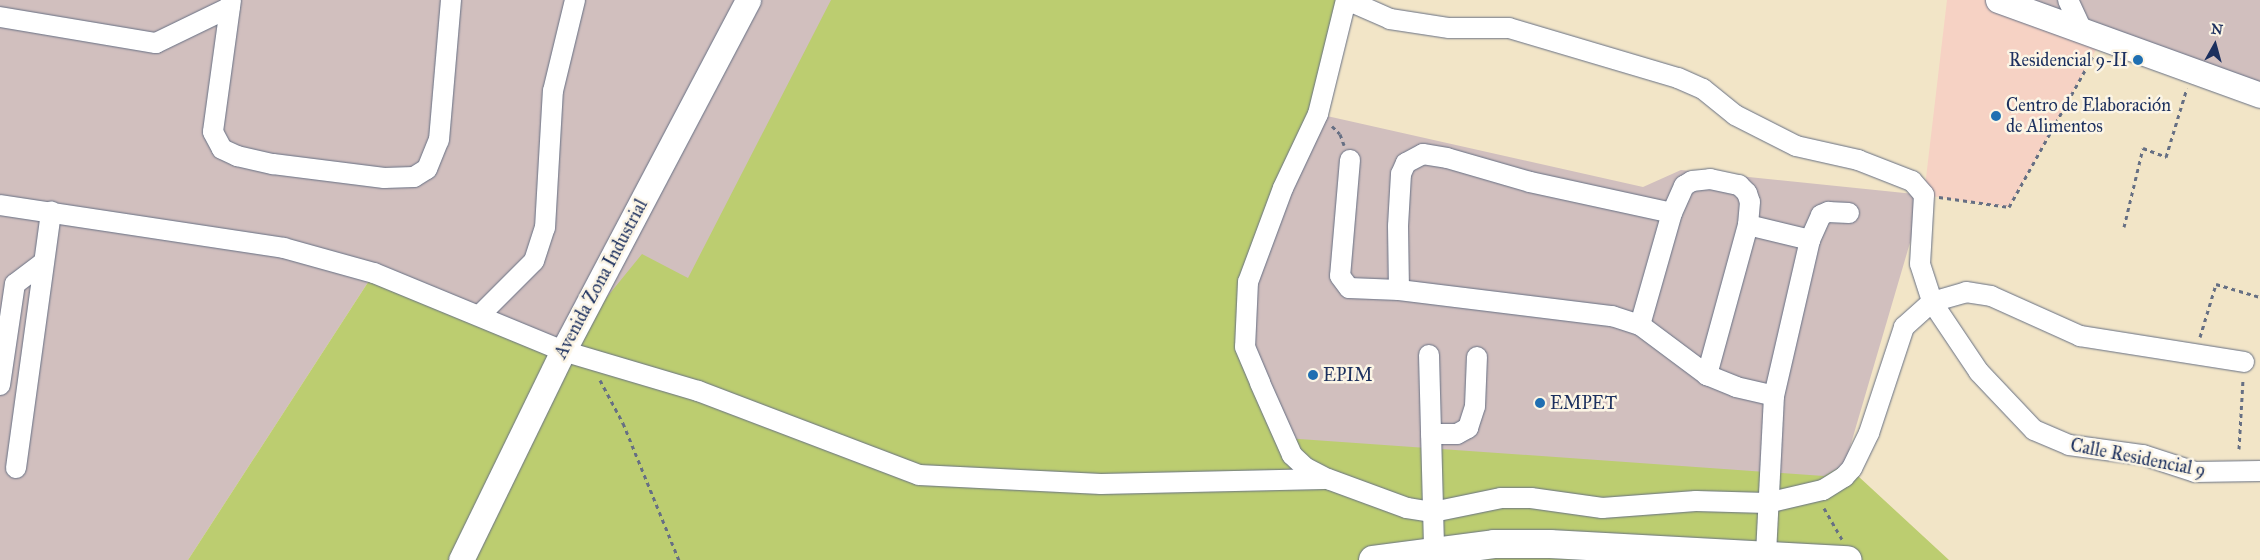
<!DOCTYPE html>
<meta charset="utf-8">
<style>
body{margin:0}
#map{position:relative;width:2260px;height:560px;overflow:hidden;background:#f2e5c7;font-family:"IM FELL Great Primer",serif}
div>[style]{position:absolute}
.built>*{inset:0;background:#f6d2c4}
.industrial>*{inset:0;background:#d1bfbe}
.green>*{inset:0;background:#bccd70}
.path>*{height:3px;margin-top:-1.5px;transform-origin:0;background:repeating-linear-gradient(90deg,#666f83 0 4px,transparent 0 8px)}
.roads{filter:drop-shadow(0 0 1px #666f83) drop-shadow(0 0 1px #666f83)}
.minor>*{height:20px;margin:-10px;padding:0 10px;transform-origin:10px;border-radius:10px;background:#fff}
.major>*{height:25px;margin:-12.5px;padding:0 12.5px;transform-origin:12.5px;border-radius:12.5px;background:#fff}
.highway>*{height:28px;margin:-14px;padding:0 14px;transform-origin:14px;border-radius:14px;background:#fff}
.dots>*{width:14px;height:14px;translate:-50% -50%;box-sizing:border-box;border:2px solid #fcf5e5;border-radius:50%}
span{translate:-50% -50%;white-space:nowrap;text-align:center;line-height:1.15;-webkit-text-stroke:5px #fcf5e5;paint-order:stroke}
.poi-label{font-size:18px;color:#1b2f5e}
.right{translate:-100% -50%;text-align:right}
.left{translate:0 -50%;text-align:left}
.street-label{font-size:18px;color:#1b2f5e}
.north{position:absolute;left:2190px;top:20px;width:50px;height:50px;-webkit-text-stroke:4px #fcf5e5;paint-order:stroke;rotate:7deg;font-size:14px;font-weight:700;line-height:20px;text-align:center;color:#1b2f5e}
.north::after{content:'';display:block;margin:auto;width:18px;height:22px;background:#1b2f5e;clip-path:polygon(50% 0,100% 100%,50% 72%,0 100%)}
</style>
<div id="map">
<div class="built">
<i style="clip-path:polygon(1947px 0,2000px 0,2103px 37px,2009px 207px,1924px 195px)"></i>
</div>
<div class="industrial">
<i style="clip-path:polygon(0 0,1346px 0,1318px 114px,1643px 187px,1681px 170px,1924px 195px,1845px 464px,1834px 485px,919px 475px,374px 273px,188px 560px,0 560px)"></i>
<i style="clip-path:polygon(2000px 0,2260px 0,2260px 95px)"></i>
</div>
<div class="green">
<i style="clip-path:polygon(831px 0,1346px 0,1318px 114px,1265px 238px,1245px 347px,1285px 438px,1824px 476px,1845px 464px,1949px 560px,188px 560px,374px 273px,563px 351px,642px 254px,688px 278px)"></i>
</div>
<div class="path">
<i style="left:1332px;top:126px;width:11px;rotate:45deg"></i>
<i style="left:1340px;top:134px;width:12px;rotate:70deg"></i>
<i style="left:1939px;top:197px;width:71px;rotate:8.1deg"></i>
<i style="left:2009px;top:207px;width:173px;rotate:-60.9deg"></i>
<i style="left:2124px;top:227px;width:81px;rotate:-76.5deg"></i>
<i style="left:2143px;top:148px;width:25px;rotate:21deg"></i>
<i style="left:2166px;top:157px;width:72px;rotate:-73.1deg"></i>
<i style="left:2200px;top:337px;width:55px;rotate:-73.2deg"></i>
<i style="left:2216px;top:284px;width:46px;rotate:16.5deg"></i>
<i style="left:600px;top:380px;width:49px;rotate:61.9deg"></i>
<i style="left:623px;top:423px;width:148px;rotate:67.8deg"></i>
<i style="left:2239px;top:449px;width:70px;rotate:-86.7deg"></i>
<i style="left:1824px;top:508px;width:36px;rotate:60deg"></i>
</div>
<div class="roads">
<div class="minor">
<i style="left:231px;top:0;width:133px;rotate:97.8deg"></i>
<i style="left:213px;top:132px;width:19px;rotate:62deg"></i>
<i style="left:222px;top:149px;width:17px;rotate:25deg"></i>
<i style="left:237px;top:156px;width:37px;rotate:13deg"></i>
<i style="left:273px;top:164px;width:112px;rotate:7.2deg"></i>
<i style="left:384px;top:178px;width:30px;rotate:-2deg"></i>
<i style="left:414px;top:177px;width:15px;rotate:-32deg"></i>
<i style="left:427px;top:169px;width:31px;rotate:-68deg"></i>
<i style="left:439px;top:140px;width:141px;rotate:-85.1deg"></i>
<i style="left:1346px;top:0;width:117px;rotate:103.8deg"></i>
<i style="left:1318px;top:114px;width:82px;rotate:115.3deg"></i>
<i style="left:1283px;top:188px;width:100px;rotate:110.4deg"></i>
<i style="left:1248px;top:282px;width:65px;rotate:92.6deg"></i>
<i style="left:1245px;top:347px;width:39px;rotate:67deg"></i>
<i style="left:1260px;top:383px;width:79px;rotate:66deg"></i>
<i style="left:1292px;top:455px;width:19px;rotate:43deg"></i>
<i style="left:1306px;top:468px;width:25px;rotate:27deg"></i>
<i style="left:1328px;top:479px;width:84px;rotate:20.2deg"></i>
<i style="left:1407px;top:508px;width:26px;rotate:9deg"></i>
<i style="left:1433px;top:512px;width:69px;rotate:-11.6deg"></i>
<i style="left:1501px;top:498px;width:30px"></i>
<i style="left:1531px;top:498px;width:72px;rotate:8deg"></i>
<i style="left:1602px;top:508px;width:94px;rotate:-4.3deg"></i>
<i style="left:1696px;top:501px;width:71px;rotate:1.6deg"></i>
<i style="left:1767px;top:503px;width:57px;rotate:-13.1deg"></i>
<i style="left:1823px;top:490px;width:25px;rotate:-32deg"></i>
<i style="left:1844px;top:477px;width:12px;rotate:-48deg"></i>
<i style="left:1852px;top:468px;width:39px;rotate:-64deg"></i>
<i style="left:1869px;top:433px;width:112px;rotate:-71.7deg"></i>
<i style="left:1904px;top:327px;width:38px;rotate:-42deg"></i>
<i style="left:1932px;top:302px;width:35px;rotate:-16deg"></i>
<i style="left:1966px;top:292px;width:25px;rotate:9deg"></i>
<i style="left:1991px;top:296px;width:98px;rotate:24.2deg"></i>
<i style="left:2080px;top:336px;width:166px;rotate:9deg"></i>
<i style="left:1347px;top:0;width:47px;rotate:23.8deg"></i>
<i style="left:1390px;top:19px;width:60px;rotate:8.7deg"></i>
<i style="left:1449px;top:28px;width:60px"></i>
<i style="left:1509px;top:28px;width:176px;rotate:16.5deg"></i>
<i style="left:1678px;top:78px;width:27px;rotate:24deg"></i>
<i style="left:1703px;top:89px;width:41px;rotate:39.1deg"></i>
<i style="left:1735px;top:115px;width:68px;rotate:26.9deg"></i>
<i style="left:1796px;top:146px;width:64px;rotate:12.7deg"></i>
<i style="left:1858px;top:160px;width:58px;rotate:21.3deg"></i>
<i style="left:1912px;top:181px;width:18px;rotate:49deg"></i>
<i style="left:1924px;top:195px;width:69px;rotate:93.3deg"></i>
<i style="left:1920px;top:264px;width:40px;rotate:72deg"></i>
<i style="left:1932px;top:302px;width:84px;rotate:56.1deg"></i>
<i style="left:1979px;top:372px;width:80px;rotate:46.5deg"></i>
<i style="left:2034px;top:430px;width:38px;rotate:23deg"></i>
<i style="left:2069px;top:445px;width:75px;rotate:7.7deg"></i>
<i style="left:2143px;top:455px;width:55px;rotate:18.1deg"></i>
<i style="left:2195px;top:472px;width:65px;rotate:-0.9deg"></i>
<i style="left:2068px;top:0;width:33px;rotate:65deg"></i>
<i style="left:0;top:17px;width:158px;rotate:9.5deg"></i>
<i style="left:156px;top:43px;width:82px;rotate:-25.9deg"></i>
<i style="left:1350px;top:160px;width:116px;rotate:94.9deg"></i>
<i style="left:1340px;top:276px;width:15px;rotate:53deg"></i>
<i style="left:1349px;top:288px;width:50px;rotate:2.3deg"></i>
<i style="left:1399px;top:290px;width:215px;rotate:7deg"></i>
<i style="left:1612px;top:316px;width:29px;rotate:18deg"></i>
<i style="left:1640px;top:325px;width:84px;rotate:36.7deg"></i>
<i style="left:1707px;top:375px;width:31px;rotate:22deg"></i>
<i style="left:1736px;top:387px;width:39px;rotate:13deg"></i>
<i style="left:0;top:205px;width:287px;rotate:8.6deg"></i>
<i style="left:284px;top:248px;width:93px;rotate:15.5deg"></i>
<i style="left:374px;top:273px;width:204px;rotate:22.4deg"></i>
<i style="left:563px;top:351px;width:141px;rotate:16.5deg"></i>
<i style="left:698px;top:391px;width:236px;rotate:20.8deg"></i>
<i style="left:919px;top:475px;width:182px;rotate:2.8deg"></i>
<i style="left:1101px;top:484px;width:223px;rotate:-1.3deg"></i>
<i style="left:1748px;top:225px;width:64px;rotate:13.6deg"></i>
<i style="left:1810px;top:240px;width:160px;rotate:103deg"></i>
<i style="left:1774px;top:396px;width:159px;rotate:92.9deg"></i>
<i style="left:1810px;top:240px;width:27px;rotate:-66deg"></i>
<i style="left:1821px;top:215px;width:8px;rotate:-23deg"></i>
<i style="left:1828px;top:212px;width:21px;rotate:3deg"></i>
<i style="left:1399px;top:290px;width:64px;rotate:-90.9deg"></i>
<i style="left:1398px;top:226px;width:52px;rotate:-86.7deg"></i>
<i style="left:1401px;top:174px;width:12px;rotate:-66deg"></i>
<i style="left:1406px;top:163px;width:19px;rotate:-28deg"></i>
<i style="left:1423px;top:154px;width:24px;rotate:9deg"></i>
<i style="left:1447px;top:158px;width:86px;rotate:16.1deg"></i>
<i style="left:1530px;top:182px;width:145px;rotate:12.3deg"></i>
<i style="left:480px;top:315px;width:76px;rotate:-45deg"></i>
<i style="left:534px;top:261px;width:35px;rotate:-72deg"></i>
<i style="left:545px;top:228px;width:137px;rotate:-86.7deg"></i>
<i style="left:553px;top:91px;width:94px;rotate:-76.4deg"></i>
<i style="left:1640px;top:325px;width:116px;rotate:-74.1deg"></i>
<i style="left:1672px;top:213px;width:30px;rotate:-66deg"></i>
<i style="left:1684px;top:186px;width:9px;rotate:-32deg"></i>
<i style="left:1692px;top:181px;width:18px;rotate:-6deg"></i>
<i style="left:1710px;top:179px;width:30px;rotate:12deg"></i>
<i style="left:1739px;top:185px;width:11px;rotate:45deg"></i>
<i style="left:1747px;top:193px;width:9px;rotate:72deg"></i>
<i style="left:1750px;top:202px;width:23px;rotate:95deg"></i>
<i style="left:1748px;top:225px;width:156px;rotate:105.3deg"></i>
<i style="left:1429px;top:355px;width:195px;rotate:88.5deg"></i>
<i style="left:0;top:385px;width:102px;rotate:-81.6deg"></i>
<i style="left:15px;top:284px;width:36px;rotate:-37deg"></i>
<i style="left:1431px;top:434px;width:26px"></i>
<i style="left:1457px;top:434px;width:13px;rotate:-29deg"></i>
<i style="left:1468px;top:428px;width:23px;rotate:-72deg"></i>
<i style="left:1475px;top:406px;width:49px;rotate:-87.7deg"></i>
<i style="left:16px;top:468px;width:259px;rotate:-82.2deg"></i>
</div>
<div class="major">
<i style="left:1998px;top:0;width:279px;rotate:19.9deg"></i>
<i style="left:461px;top:560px;width:233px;rotate:-64deg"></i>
<i style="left:563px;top:351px;width:397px;rotate:-62.2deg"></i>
</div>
<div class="highway">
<i style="left:1373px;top:560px;width:122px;rotate:-7.5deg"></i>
<i style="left:1494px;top:544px;width:56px"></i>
<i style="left:1550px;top:544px;width:298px;rotate:3.1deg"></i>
</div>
</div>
<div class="dots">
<i style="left:2138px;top:60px;background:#1f6fb2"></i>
<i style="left:1996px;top:116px;background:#1f6fb2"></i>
<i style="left:1313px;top:375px;background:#1f6fb2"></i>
<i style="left:1540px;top:403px;background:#1f6fb2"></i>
</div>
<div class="poi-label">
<span class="right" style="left:2128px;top:60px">Residencial 9-II</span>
<span class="left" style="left:2006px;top:116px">Centro de Elaboración<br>de Alimentos</span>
<span class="left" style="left:1323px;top:375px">EPIM</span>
<span class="left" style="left:1550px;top:403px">EMPET</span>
</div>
<div class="street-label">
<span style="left:601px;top:279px;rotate:-62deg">Avenida Zona Industrial</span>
<span style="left:2138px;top:458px;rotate:11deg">Calle Residencial 9</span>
</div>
<div class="north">N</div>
</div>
